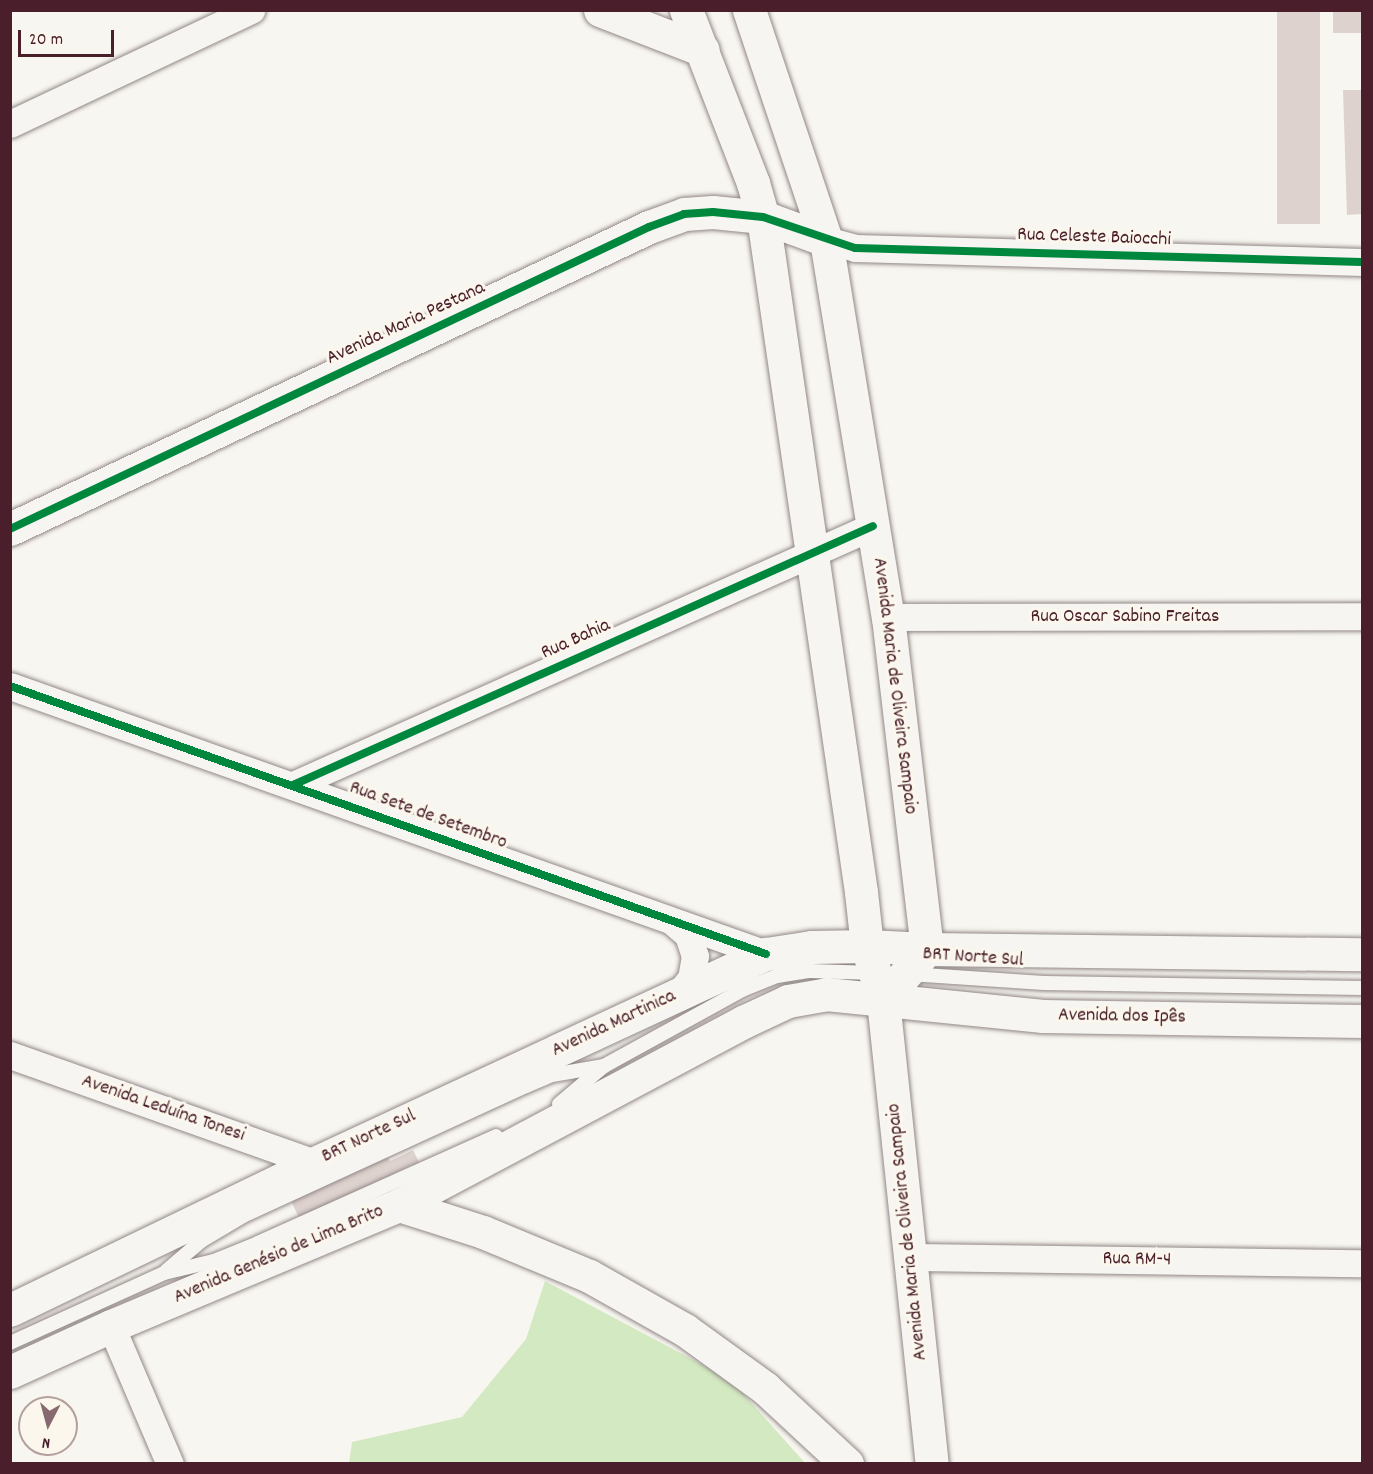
<!DOCTYPE html>
<meta charset="utf-8">
<style>
body{margin:0}
#map{position:relative;width:1373px;height:1474px;overflow:hidden;background:#f8f6f0;font-family:Dekko,sans-serif}
div>[style]{position:absolute}
.green>*{inset:0;background:#d3e9c1}
.building>*{inset:0;background:#ded2ce;transform-origin:0 0}
.roads{filter:drop-shadow(0 0 2px #918787) drop-shadow(0 0 2px #918787)}
.lane>*{height:14px;margin:-7px;padding:0 7px;transform-origin:7px;border-radius:7px;background:#f6f5f1}
.street>*{height:27px;margin:-13.5px;padding:0 13.5px;transform-origin:13.5px;border-radius:13.5px;background:#f6f5f1}
.secondary>*{height:33px;margin:-16.5px;padding:0 16.5px;transform-origin:16.5px;border-radius:16.5px;background:#f6f5f1}
.cycleway>*{height:8px;margin:-4px;padding:0 4px;transform-origin:4px;border-radius:4px;background:#00873e}
span{translate:-50% -50%;white-space:nowrap;text-align:center;line-height:1.15;-webkit-text-stroke:6px #fbf7ec;paint-order:stroke}
.street-label{font-size:20px;color:#4a1f2b}
.frame{position:absolute;inset:0;border:12px solid #4a1f2b;pointer-events:none}
.north{position:absolute;left:18px;top:1396px;width:60px;height:60px;box-sizing:border-box;background:#fbf7ec;border:2px solid #b4a19f;border-radius:50%;rotate:186deg;font-size:16px;font-weight:700;line-height:24px;text-align:center;color:#4a1f2b}
.north::after{content:'';display:block;margin:auto;width:21px;height:27px;background:#876a70;clip-path:polygon(50% 0,100% 100%,50% 72%,0 100%)}
.scale{position:absolute;left:18px;top:30px;width:96px;height:27px;box-sizing:border-box;border:3px solid #4a1f2b;border-top:0;padding-left:8px;font-size:18px;line-height:21px;white-space:nowrap;color:#4a1f2b;-webkit-text-stroke:4px #fbf7ec;paint-order:stroke}
</style>
<div id="map">
<div class="green">
<i style="clip-path:polygon(545px 1281px,731px 1380px,805px 1463px,349px 1464px,352px 1442px,462px 1417px,526px 1339px)"></i>
</div>
<div class="building">
<i style="left:1277px;top:10px;width:43px;height:214px"></i>
<i style="left:1333px;top:10px;width:29px;height:23px"></i>
<i style="clip-path:polygon(1343px 90px,1362px 90px,1362px 214px,1347px 215px)"></i>
<i style="clip-path:polygon(384px 1149px,390px 1161px,413px 1150px,419px 1162px,395px 1173px,400px 1183px,304px 1229px,288px 1194px)"></i>
</div>
<div class="roads">
<div class="lane">
<i style="left:909px;top:974px;width:135px;rotate:3.8deg"></i>
<i style="left:1044px;top:983px;width:318px;rotate:0.9deg"></i>
<i style="left:559px;top:1104px;width:59px;rotate:-40.2deg"></i>
<i style="left:604px;top:1066px;width:158px;rotate:-28.8deg"></i>
<i style="left:742px;top:990px;width:38px;rotate:-22deg"></i>
<i style="left:777px;top:976px;width:33px;rotate:-9deg"></i>
<i style="left:810px;top:971px;width:65px;rotate:1.8deg"></i>
<i style="left:166px;top:1271px;width:46px;rotate:-40.6deg"></i>
<i style="left:201px;top:1241px;width:49px;rotate:-30.8deg"></i>
<i style="left:243px;top:1216px;width:311px;rotate:-24.7deg"></i>
<i style="left:526px;top:1086px;width:28px;rotate:-23deg"></i>
<i style="left:552px;top:1075px;width:53px;rotate:-9.8deg"></i>
<i style="left:10px;top:1343px;width:169px;rotate:-24.4deg"></i>
<i style="left:164px;top:1273px;width:51px;rotate:-13.5deg"></i>
<i style="left:214px;top:1261px;width:48px;rotate:-22.2deg"></i>
<i style="left:258px;top:1243px;width:261px;rotate:-24.2deg"></i>
</div>
<div class="street">
<i style="left:10px;top:124px;width:267px;rotate:-25.3deg"></i>
<i style="left:826px;top:240px;width:30px;rotate:15deg"></i>
<i style="left:855px;top:248px;width:507px;rotate:1.58deg"></i>
<i style="left:888px;top:617px;width:474px;rotate:-0.1deg"></i>
<i style="left:10px;top:686px;width:802px;rotate:19.52deg"></i>
<i style="left:293px;top:785px;width:635px;rotate:-24.06deg"></i>
<i style="left:673px;top:922px;width:20px;rotate:41deg"></i>
<i style="left:688px;top:935px;width:22px;rotate:72deg"></i>
<i style="left:695px;top:956px;width:22px;rotate:100deg"></i>
<i style="left:691px;top:978px;width:23px;rotate:128deg"></i>
<i style="left:10px;top:1055px;width:324px;rotate:19.5deg"></i>
<i style="left:911px;top:1257px;width:451px;rotate:0.8deg"></i>
<i style="left:111px;top:1326px;width:150px;rotate:66.9deg"></i>
</div>
<div class="secondary">
<i style="left:600px;top:10px;width:110px;rotate:21.2deg"></i>
<i style="left:686px;top:10px;width:186px;rotate:68.8deg"></i>
<i style="left:753px;top:183px;width:35px;rotate:74deg"></i>
<i style="left:763px;top:217px;width:682px;rotate:81.74deg"></i>
<i style="left:861px;top:892px;width:54px;rotate:83.7deg"></i>
<i style="left:867px;top:946px;width:56px;rotate:73.5deg"></i>
<i style="left:883px;top:1000px;width:467px;rotate:84deg"></i>
<i style="left:749px;top:10px;width:243px;rotate:71.5deg"></i>
<i style="left:826px;top:240px;width:382px;rotate:80.7deg"></i>
<i style="left:888px;top:617px;width:334px;rotate:83.3deg"></i>
<i style="left:927px;top:949px;width:67px;rotate:130.8deg"></i>
<i style="left:10px;top:529px;width:707px;rotate:-25.3deg"></i>
<i style="left:649px;top:227px;width:37px;rotate:-20deg"></i>
<i style="left:684px;top:214px;width:29px;rotate:-4deg"></i>
<i style="left:713px;top:212px;width:50px;rotate:5.7deg"></i>
<i style="left:763px;top:217px;width:67px;rotate:20.1deg"></i>
<i style="left:399px;top:1205px;width:88px;rotate:17.8deg"></i>
<i style="left:483px;top:1232px;width:115px;rotate:22.5deg"></i>
<i style="left:589px;top:1276px;width:110px;rotate:29.4deg"></i>
<i style="left:685px;top:1330px;width:99px;rotate:35.9deg"></i>
<i style="left:765px;top:1388px;width:112px;rotate:42.8deg"></i>
<i style="left:10px;top:1310px;width:339px;rotate:-25.7deg"></i>
<i style="left:315px;top:1163px;width:497px;rotate:-24.9deg"></i>
<i style="left:766px;top:954px;width:47px;rotate:-8.7deg"></i>
<i style="left:812px;top:947px;width:55px;rotate:-1deg"></i>
<i style="left:867px;top:946px;width:60px;rotate:2.9deg"></i>
<i style="left:927px;top:949px;width:435px;rotate:0.7deg"></i>
<i style="left:10px;top:1372px;width:111px;rotate:-24.5deg"></i>
<i style="left:111px;top:1326px;width:312px;rotate:-22.8deg"></i>
<i style="left:399px;top:1205px;width:390px;rotate:-28deg"></i>
<i style="left:743px;top:1022px;width:50px;rotate:-25deg"></i>
<i style="left:788px;top:1001px;width:39px;rotate:-10deg"></i>
<i style="left:826px;top:994px;width:218px;rotate:5.8deg"></i>
<i style="left:1043px;top:1016px;width:319px;rotate:0.9deg"></i>
</div>
</div>
<div class="cycleway">
<i style="left:10px;top:529px;width:707px;rotate:-25.3deg"></i>
<i style="left:649px;top:227px;width:37px;rotate:-20deg"></i>
<i style="left:684px;top:214px;width:29px;rotate:-4deg"></i>
<i style="left:713px;top:212px;width:50px;rotate:5.7deg"></i>
<i style="left:763px;top:217px;width:97px;rotate:18.6deg"></i>
<i style="left:855px;top:248px;width:507px;rotate:1.58deg"></i>
<i style="left:10px;top:686px;width:802px;rotate:19.52deg"></i>
<i style="left:293px;top:785px;width:635px;rotate:-24.06deg"></i>
</div>
<div class="street-label">
<span style="left:1094px;top:238px;rotate:2deg">Rua Celeste Baiocchi</span>
<span style="left:406px;top:324px;rotate:-25deg">Avenida Maria Pestana</span>
<span style="left:1125px;top:617px">Rua Oscar Sabino Freitas</span>
<span style="left:576px;top:640px;rotate:-24deg">Rua Bahia</span>
<span style="left:894px;top:686px;rotate:83deg">Avenida Maria de Oliveira Sampaio</span>
<span style="left:428px;top:816px;rotate:20deg">Rua Sete de Setembro</span>
<span style="left:973px;top:958px;rotate:4deg">BRT Norte Sul</span>
<span style="left:1122px;top:1017px;rotate:1deg">Avenida dos Ipês</span>
<span style="left:614px;top:1024px;rotate:-25deg">Avenida Martinica</span>
<span style="left:163px;top:1109px;rotate:19deg">Avenida Leduína Tonesi</span>
<span style="left:369px;top:1137px;rotate:-25deg">BRT Norte Sul</span>
<span style="left:908px;top:1232px;rotate:-96deg">Avenida Maria de Oliveira Sampaio</span>
<span style="left:279px;top:1255px;rotate:-23deg">Avenida Genésio de Lima Brito</span>
<span style="left:1137px;top:1260px;rotate:1deg">Rua RM-4</span>
</div>
<div class="frame"></div>
<div class="north">N</div>
<div class="scale">20 m</div>
</div>
